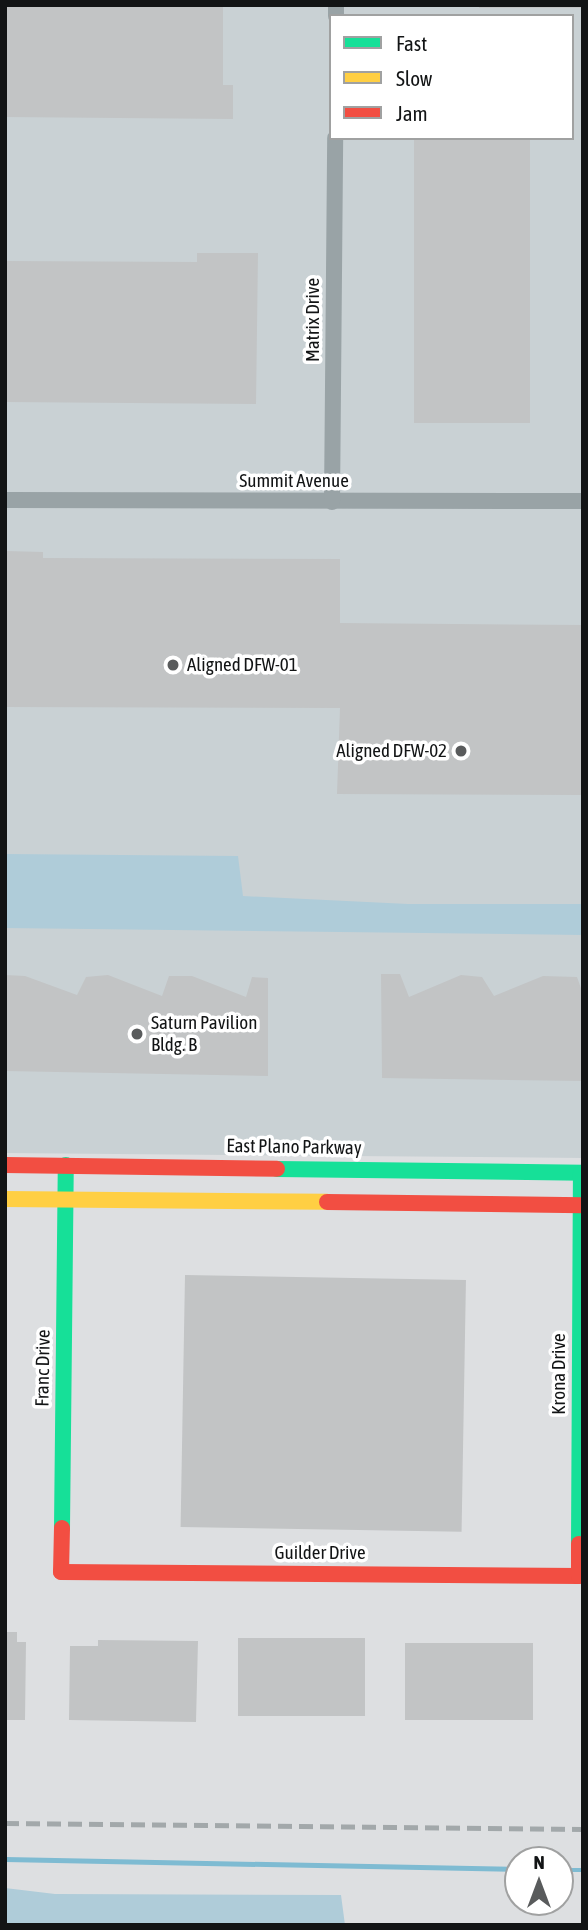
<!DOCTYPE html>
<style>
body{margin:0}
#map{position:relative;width:588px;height:1930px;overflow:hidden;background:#dddfe1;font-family:"Asap Condensed",sans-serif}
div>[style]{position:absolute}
.built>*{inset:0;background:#c9d1d4}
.green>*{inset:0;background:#afccd9}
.stream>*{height:4.5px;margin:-2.25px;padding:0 2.25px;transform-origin:2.25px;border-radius:2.25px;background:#7ebbd2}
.building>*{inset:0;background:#c2c4c5;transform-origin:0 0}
.street>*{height:16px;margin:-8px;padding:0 8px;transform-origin:8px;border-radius:8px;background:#99a3a6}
.fast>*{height:16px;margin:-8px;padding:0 8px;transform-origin:8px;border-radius:8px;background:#16e098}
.slow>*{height:16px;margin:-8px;padding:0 8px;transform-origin:8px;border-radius:8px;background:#ffcf43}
.jam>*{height:16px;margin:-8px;padding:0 8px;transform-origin:8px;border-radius:8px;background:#f24e42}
.rail>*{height:4.5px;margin-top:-2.25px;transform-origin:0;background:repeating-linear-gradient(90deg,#a2a8aa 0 14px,transparent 0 21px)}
.dots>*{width:19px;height:19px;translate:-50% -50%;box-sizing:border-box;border:4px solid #fff;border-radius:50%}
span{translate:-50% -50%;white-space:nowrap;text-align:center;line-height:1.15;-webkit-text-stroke:7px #fff;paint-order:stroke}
.street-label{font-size:19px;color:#121415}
.poi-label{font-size:19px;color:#121415}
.left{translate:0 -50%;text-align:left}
.right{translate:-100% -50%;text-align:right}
.frame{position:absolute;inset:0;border:7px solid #121415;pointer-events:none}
.legend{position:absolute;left:329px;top:14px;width:245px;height:126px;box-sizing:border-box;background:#fff;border:2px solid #a0a1a1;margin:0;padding:9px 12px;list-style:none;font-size:21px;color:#121415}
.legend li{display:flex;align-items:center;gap:14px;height:35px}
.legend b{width:35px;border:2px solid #a0a1a1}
.north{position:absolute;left:504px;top:1846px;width:70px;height:70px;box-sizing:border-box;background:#fff;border:2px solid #a0a1a1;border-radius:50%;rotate:0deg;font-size:19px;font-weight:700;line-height:28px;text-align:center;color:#121415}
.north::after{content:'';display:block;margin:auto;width:24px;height:32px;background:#595b5c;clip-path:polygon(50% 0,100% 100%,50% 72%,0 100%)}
</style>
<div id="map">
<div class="built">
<i style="clip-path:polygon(evenodd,5px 5px,583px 5px,583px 1158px,5px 1153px,5px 5px,331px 16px,572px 16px,572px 138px,331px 138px,331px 16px)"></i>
</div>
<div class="green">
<i style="clip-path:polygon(5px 854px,238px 856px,243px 896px,408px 904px,583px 904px,583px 935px,5px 928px)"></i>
<i style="clip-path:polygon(5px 1888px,55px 1894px,341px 1895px,345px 1925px,5px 1925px)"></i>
</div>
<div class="stream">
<i style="left:5px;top:1859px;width:513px;rotate:1.12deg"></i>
<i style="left:560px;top:1870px;width:23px"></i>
</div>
<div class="building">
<i style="clip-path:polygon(5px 5px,223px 5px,223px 85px,233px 85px,233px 119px,5px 117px)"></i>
<i style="left:479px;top:5px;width:104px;height:3px"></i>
<i style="left:414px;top:138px;width:116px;height:285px"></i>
<i style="clip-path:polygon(197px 253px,258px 253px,256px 404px,5px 402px,5px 261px,197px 262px)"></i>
<i style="clip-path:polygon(6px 551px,43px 552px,43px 558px,340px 559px,340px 623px,583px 625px,583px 795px,337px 794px,340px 708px,5px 707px)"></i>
<i style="clip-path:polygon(381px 974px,400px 974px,409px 997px,461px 975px,482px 977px,494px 996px,543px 976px,577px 977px,583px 994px,583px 1081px,382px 1078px)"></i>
<i style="clip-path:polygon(5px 975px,25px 976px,77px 995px,86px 977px,108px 975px,162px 996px,169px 976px,192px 976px,246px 997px,252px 977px,268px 978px,268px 1076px,5px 1071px)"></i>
<i style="left:185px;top:1275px;width:281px;height:252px;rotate:1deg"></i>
<i style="clip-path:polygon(5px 1632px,17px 1632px,17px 1642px,26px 1642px,25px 1720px,5px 1720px)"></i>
<i style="left:238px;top:1638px;width:127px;height:78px"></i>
<i style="clip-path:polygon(98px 1640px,198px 1641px,196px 1722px,69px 1720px,70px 1646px,98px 1646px)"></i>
<i style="left:405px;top:1643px;width:128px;height:77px"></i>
</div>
<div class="street">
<i style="left:336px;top:16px;width:11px;rotate:-90deg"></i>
<i style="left:5px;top:500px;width:578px;rotate:0.1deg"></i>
<i style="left:332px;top:502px;width:364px;rotate:-89.5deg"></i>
</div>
<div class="fast">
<i style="left:277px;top:1169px;width:306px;rotate:0.7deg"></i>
<i style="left:62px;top:1528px;width:363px;rotate:-89.4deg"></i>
<i style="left:579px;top:1544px;width:371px;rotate:-89.7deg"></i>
</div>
<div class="slow">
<i style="left:5px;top:1199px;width:322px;rotate:0.5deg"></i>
</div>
<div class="jam">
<i style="left:5px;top:1165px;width:272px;rotate:0.8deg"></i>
<i style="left:327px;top:1202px;width:256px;rotate:0.7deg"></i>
<i style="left:62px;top:1528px;width:44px;rotate:91.3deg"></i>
<i style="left:61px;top:1572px;width:518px;rotate:0.44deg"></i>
<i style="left:579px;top:1576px;width:32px;rotate:-90deg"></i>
</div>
<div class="rail">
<i style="left:5px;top:1823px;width:578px;rotate:0.59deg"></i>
</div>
<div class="dots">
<i style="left:173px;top:665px;background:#595b5c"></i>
<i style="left:461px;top:751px;background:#595b5c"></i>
<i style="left:137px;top:1034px;background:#595b5c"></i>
</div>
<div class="street-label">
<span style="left:313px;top:320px;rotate:-90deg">Matrix Drive</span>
<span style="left:294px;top:481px">Summit Avenue</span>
<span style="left:294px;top:1147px;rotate:1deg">East Plano Parkway</span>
<span style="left:43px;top:1368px;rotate:-89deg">Franc Drive</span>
<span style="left:559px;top:1374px;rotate:-90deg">Krona Drive</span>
<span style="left:320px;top:1553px">Guilder Drive</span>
</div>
<div class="poi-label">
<span class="left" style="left:187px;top:665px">Aligned DFW-01</span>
<span class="right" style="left:447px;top:751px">Aligned DFW-02</span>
<span class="left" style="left:151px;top:1034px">Saturn Pavilion<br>Bldg. B</span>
</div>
<div class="frame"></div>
<ul class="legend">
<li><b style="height:9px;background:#16e098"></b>Fast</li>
<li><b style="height:9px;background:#ffcf43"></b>Slow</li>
<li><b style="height:9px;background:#f24e42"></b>Jam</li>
</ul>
<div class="north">N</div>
</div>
